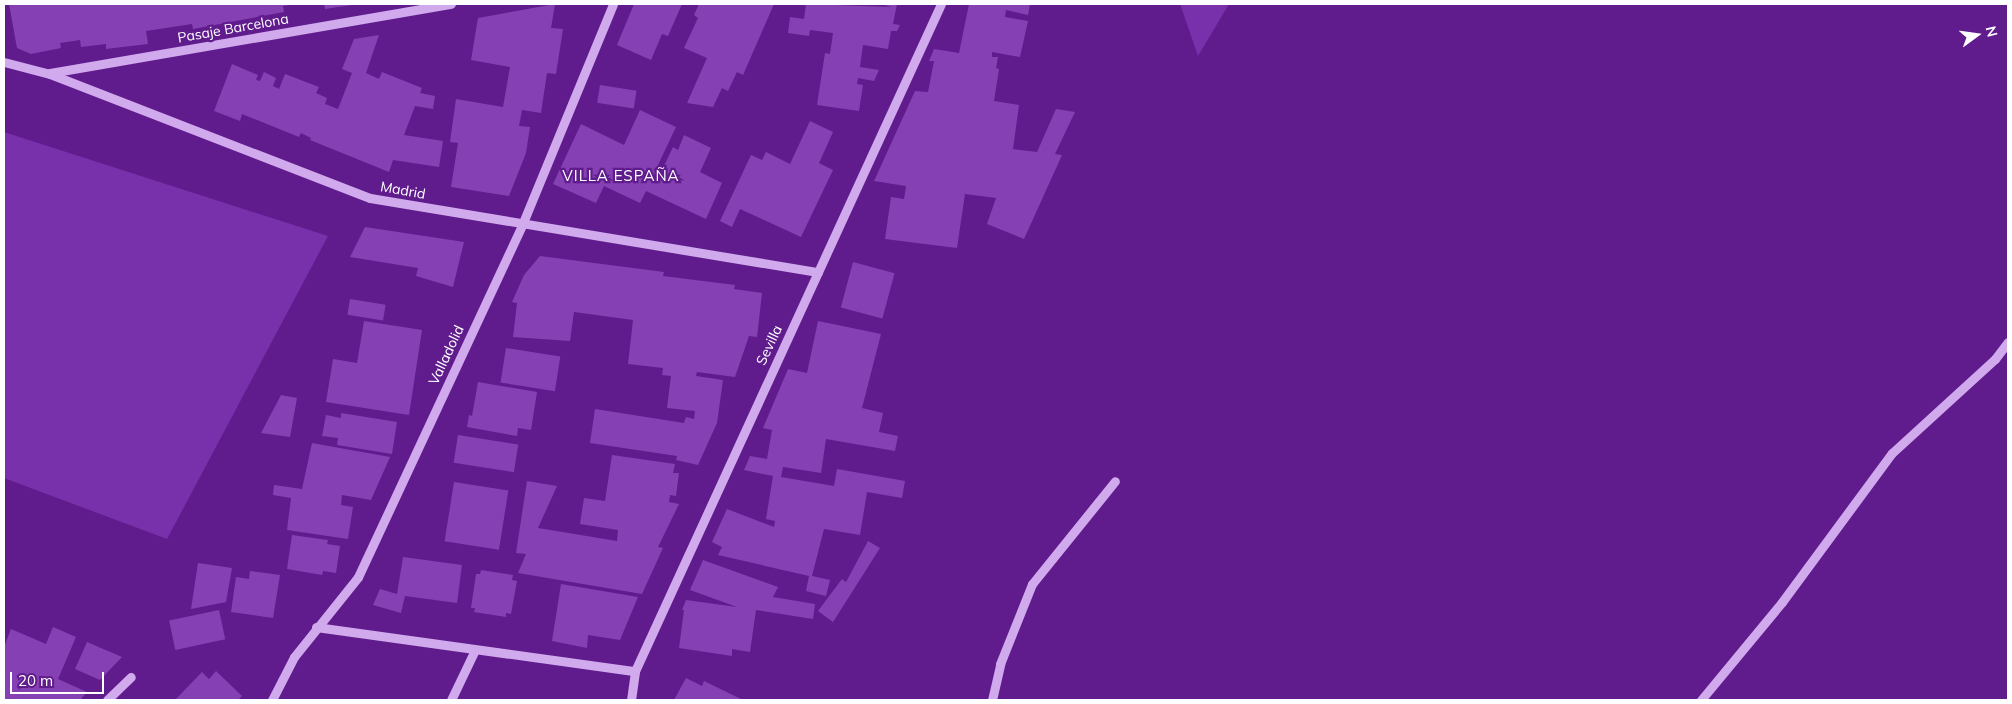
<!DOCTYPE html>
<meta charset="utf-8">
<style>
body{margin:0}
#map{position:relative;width:2012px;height:704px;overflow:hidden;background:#601c8d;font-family:Mulish,sans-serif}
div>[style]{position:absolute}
.green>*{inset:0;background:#7830ab}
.building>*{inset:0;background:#8541b3;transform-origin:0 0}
.minor>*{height:9px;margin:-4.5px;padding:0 4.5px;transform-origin:4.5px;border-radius:4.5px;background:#d1a9ed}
span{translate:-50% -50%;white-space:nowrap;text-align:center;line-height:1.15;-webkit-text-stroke:4.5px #601c8d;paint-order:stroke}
.street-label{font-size:14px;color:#fff}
.neighbourhood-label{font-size:15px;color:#fff;letter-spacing:1px}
.frame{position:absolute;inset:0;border:5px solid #fff;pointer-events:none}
.north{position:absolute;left:1952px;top:10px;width:50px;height:50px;-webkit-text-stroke:4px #601c8d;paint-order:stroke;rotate:76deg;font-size:14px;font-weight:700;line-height:20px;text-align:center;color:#fff}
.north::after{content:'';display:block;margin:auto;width:18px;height:22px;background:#fff;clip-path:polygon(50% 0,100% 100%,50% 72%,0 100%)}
.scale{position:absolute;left:10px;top:672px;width:94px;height:22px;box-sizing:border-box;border:2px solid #fff;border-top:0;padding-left:6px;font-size:15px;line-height:18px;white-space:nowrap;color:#fff;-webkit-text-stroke:4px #601c8d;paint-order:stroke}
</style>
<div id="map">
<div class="green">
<i style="clip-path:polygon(1180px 4px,1229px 4px,1198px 56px)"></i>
<i style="clip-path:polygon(4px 132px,328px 236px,167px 539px,4px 478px)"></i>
</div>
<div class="building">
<i style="clip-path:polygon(9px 4px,289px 4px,289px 5px,283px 6px,284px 12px,193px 29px,192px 24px,146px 31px,148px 44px,106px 49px,106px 44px,81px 47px,80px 40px,60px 43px,61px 48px,31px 54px,17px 48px)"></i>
<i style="clip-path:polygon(324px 4px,352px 4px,352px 5px,325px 9px)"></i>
<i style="clip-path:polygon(555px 4px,551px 28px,563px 29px,556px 74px,547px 73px,541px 113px,522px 110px,519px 126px,530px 127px,526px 153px,509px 196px,451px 187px,458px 143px,450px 142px,456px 99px,503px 107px,510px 67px,471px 60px,478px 18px)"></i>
<i style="clip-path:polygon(634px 4px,682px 4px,668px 36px,662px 34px,651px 60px,617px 45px)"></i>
<i style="clip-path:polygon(699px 4px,774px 4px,743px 75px,737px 72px,728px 91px,722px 88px,713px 107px,687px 103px,707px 58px,684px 48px,698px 18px,694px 15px)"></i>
<i style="clip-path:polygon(806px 4px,891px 7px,882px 4px,897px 4px,893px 24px,900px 25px,897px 31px,891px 31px,888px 49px,863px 45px,860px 67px,879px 70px,874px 81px,858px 78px,857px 84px,863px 85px,859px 111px,817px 105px,825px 53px,830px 54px,833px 33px,810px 30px,809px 36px,788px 33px,790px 17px,804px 19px)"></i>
<i style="clip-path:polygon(969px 4px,1030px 4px,1028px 15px,1006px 10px,1005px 17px,1028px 21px,1020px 57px,992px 52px,992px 57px,998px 57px,996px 68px,999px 69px,994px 101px,1019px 105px,1013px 149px,1037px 152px,1056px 109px,1075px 112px,1055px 154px,1062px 155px,1024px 239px,987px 224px,996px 198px,965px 194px,957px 248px,885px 239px,891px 197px,904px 199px,906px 186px,874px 181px,915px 91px,928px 92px,934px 61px,929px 61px,934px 49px,959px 53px)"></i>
<i style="clip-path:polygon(379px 35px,366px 73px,379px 79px,382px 72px,422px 88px,420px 93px,435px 96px,433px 109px,415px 106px,404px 135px,443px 141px,439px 167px,393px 160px,389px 172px,310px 140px,311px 138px,301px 133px,299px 137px,242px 114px,240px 121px,214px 111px,232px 64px,258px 75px,256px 80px,260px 81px,264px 72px,276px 78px,273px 86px,279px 89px,285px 74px,319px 87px,316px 93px,327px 98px,325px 104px,338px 109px,352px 73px,342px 69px,354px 39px)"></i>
<i style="left:600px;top:85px;width:37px;height:18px;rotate:9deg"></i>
<i style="clip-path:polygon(640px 110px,676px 127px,658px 165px,663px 168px,673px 147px,678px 150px,684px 135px,711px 148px,700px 172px,722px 183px,706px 219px,646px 191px,640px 203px,604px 186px,596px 203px,553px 184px,581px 124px,624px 145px)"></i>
<i style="clip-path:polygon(810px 121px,833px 132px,819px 163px,833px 170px,801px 237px,740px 209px,732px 227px,720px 221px,751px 155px,762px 160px,766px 152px,790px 164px)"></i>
<i style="clip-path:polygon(365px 227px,464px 242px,453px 287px,416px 276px,418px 268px,350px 257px)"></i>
<i style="clip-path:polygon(540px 256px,664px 272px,663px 276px,735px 285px,734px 289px,762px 293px,757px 337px,749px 336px,735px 377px,697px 372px,696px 376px,723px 380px,717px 423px,698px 465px,676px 460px,677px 456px,590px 443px,595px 409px,684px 423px,686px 417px,694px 419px,695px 411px,667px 408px,671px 376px,662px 375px,663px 368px,628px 364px,633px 320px,574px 312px,570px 341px,513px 337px,517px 303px,512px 302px,524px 275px)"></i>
<i style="left:853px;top:262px;width:43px;height:47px;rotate:15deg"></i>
<i style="left:350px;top:299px;width:36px;height:16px;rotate:9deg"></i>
<i style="clip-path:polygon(364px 321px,422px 330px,409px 415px,326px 402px,333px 359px,357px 363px)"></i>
<i style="clip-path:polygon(818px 321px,881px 334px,862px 408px,883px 413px,879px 432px,898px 436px,895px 451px,826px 439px,821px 473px,783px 467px,781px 477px,834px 486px,837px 469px,905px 481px,902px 498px,867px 492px,860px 535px,824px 529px,812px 576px,830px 580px,826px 596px,806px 591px,809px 576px,718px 555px,722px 547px,712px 542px,727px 509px,774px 527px,775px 521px,766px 519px,773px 476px,744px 470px,750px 456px,767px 459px,772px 430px,763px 428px,788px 369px,807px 373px)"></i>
<i style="left:506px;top:348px;width:55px;height:35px;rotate:9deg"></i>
<i style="clip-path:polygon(478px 382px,537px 392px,531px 430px,518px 428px,517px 436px,467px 427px,469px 415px,472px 416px)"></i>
<i style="clip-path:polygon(281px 395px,297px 398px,290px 437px,261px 433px)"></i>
<i style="clip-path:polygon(341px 413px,397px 422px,392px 454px,337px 445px,338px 438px,322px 436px,326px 415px,341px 418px)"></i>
<i style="left:458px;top:435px;width:61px;height:28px;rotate:9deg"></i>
<i style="clip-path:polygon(312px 443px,390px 457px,371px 500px,342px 495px,341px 505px,353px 507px,348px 539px,287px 530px,291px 498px,273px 495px,274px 485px,302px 489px)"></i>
<i style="clip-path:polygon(612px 455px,675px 464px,673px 473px,679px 473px,676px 496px,670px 495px,669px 502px,679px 504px,658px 547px,663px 548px,642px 594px,518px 573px,526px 554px,516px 553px,527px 481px,557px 486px,538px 528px,617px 541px,618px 530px,580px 524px,584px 498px,605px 501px)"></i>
<i style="left:454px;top:482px;width:55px;height:60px;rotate:9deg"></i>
<i style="clip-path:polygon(292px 535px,328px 540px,327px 544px,340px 546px,336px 573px,323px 571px,322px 575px,287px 569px)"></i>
<i style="clip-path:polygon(868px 541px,880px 548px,833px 622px,818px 611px,842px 579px,846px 582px)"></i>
<i style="clip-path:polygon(403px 557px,462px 565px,457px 603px,405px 596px,401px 613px,373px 605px,380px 589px,397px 594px)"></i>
<i style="clip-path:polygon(703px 560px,778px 587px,773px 597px,815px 604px,813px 619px,756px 610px,750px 652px,732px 649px,732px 656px,679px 648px,684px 610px,682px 610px,686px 600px,737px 607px,690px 590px)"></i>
<i style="clip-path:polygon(198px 563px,232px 568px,226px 602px,191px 609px)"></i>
<i style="clip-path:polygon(481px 570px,513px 575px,512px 580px,517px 581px,511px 614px,506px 613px,506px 617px,474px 612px,475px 608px,471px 608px,476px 574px,480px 574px)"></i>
<i style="clip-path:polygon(250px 571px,280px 575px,273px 618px,231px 612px,236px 577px,249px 579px)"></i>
<i style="clip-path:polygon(561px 584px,638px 597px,620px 640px,588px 635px,587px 648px,552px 641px)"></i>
<i style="left:219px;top:610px;width:30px;height:51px;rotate:78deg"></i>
<i style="clip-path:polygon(53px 627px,76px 637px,58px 679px,87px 692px,80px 700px,4px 700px,4px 647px,11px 629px,46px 644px)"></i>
<i style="clip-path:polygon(87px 642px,122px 657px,100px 680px,75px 669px)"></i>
<i style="clip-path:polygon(216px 671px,242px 696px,238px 700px,175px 700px,202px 672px,209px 679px)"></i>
<i style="clip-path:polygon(686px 678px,702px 686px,704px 681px,743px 700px,674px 700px)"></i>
</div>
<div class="minor">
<i style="left:4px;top:62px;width:48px;rotate:14.6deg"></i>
<i style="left:50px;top:74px;width:343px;rotate:21.2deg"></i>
<i style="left:370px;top:198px;width:454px;rotate:9.4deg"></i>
<i style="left:50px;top:73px;width:407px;rotate:-9.8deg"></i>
<i style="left:316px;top:627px;width:322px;rotate:7.9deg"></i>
<i style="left:107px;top:700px;width:33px;rotate:-44deg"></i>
<i style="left:272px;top:700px;width:48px;rotate:-62.9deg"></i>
<i style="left:294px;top:657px;width:102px;rotate:-51.3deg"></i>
<i style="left:358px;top:577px;width:388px;rotate:-65deg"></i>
<i style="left:522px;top:225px;width:239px;rotate:-67.6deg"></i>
<i style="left:451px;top:700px;width:55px;rotate:-64.4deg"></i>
<i style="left:631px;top:700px;width:29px;rotate:-82deg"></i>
<i style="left:635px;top:671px;width:734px;rotate:-65.36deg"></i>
<i style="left:992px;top:700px;width:37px;rotate:-77deg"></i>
<i style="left:1000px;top:664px;width:86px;rotate:-68.2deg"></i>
<i style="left:1032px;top:584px;width:132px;rotate:-51.1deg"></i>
<i style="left:1701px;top:700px;width:127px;rotate:-50.4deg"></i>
<i style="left:1782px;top:602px;width:185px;rotate:-53.6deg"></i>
<i style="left:1892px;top:453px;width:139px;rotate:-42.4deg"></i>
<i style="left:1995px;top:359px;width:21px;rotate:-53deg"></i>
</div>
<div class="street-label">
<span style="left:233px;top:28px;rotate:-10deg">Pasaje Barcelona</span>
<span style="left:403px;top:190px;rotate:10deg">Madrid</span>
<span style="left:769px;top:345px;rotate:-65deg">Sevilla</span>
<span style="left:446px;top:355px;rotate:-65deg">Valladolid</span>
</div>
<div class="neighbourhood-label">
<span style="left:621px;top:176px">VILLA ESPAÑA</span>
</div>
<div class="frame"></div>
<div class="north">N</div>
<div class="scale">20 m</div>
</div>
